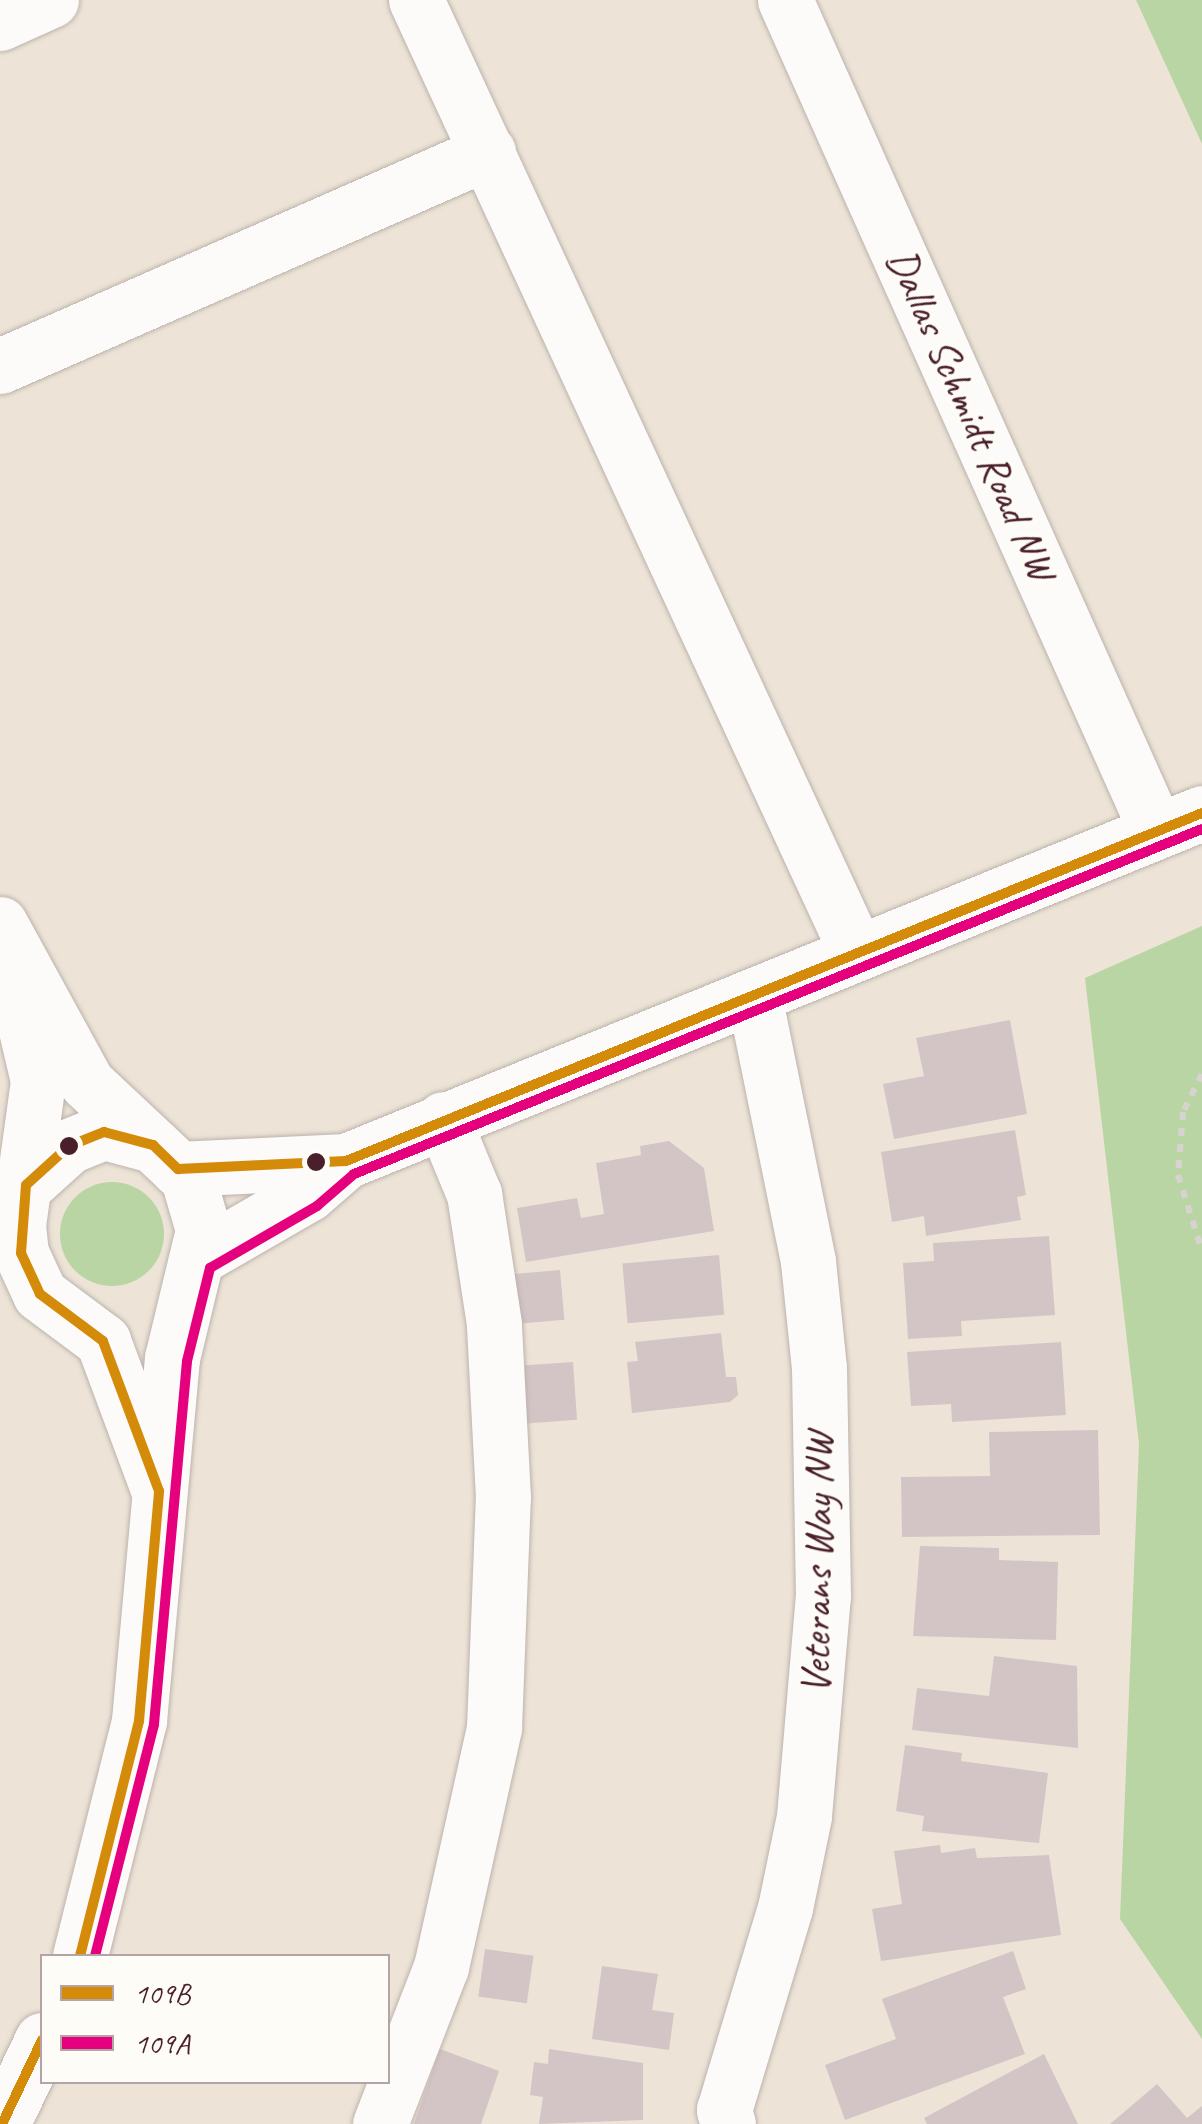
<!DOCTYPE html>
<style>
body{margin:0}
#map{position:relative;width:1202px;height:2124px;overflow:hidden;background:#ede4d7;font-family:Caveat,sans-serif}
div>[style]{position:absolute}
.green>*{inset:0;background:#bad5a4}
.round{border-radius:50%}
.building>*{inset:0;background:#d3c5c6;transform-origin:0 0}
.path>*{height:6px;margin-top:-3px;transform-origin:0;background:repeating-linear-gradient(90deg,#d8d3d1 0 8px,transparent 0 16px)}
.roads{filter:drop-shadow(0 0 2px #bcb2ac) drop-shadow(0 0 2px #bcb2ac)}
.minor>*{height:55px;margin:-27.5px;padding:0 27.5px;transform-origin:27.5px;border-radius:27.5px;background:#fcfbf9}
.bus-1>*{height:10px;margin:-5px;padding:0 5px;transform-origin:5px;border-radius:5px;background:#d48b09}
.bus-2>*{height:10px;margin:-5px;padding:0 5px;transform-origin:5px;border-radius:5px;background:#e5007d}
.dots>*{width:28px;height:28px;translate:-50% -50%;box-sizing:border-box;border:5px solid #fdfcf7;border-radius:50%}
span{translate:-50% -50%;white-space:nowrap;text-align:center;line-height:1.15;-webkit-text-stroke:8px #fdfcf7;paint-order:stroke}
.street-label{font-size:42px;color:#4a1f2b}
.legend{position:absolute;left:40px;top:1954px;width:350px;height:130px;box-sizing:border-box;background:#fdfcf7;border:2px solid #b5a4a5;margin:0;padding:12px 18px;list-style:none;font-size:30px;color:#4a1f2b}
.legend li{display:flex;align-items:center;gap:20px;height:50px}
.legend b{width:50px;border:2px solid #b5a4a5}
</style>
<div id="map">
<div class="green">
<i style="clip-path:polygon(1136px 0,1202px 0,1202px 144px)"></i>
<i style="clip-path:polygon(1202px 926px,1202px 2039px,1120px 1919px,1139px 1444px,1085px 978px)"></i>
<i class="round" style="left:60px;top:1182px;width:104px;height:104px"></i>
</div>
<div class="building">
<i style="clip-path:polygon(1010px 1020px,1027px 1114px,894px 1139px,883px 1084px,924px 1076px,916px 1038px)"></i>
<i style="clip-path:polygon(1015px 1130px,1026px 1195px,1017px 1197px,1021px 1220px,926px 1236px,924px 1216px,892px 1222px,881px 1152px)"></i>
<i style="clip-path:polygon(669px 1141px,704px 1168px,714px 1231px,526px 1262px,517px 1208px,577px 1198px,581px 1218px,604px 1214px,596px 1163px,641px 1155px,640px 1146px)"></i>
<i style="clip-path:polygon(1049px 1236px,1055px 1315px,961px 1321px,962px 1336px,908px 1339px,903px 1263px,934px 1261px,933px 1243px)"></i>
<i style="left:719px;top:1255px;width:60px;height:97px;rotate:85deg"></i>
<i style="left:560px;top:1270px;width:50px;height:49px;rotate:85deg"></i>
<i style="clip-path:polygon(721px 1333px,726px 1377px,736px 1377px,738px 1395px,730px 1402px,632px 1413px,627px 1362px,638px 1361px,635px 1342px)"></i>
<i style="clip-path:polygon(1061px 1342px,1066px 1415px,952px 1422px,951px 1404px,911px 1406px,907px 1352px)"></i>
<i style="left:573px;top:1362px;width:58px;height:51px;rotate:86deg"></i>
<i style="clip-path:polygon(1098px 1430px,1100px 1535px,902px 1537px,901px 1477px,990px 1476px,989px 1432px)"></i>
<i style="clip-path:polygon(920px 1546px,999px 1548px,999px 1560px,1058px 1562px,1056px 1640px,913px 1636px)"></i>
<i style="clip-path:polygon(994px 1656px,1077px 1666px,1078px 1748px,912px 1730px,917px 1688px,989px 1696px)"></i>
<i style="clip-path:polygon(905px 1745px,962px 1753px,961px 1761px,1048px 1773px,1039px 1843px,922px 1831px,924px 1816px,896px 1811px)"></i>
<i style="clip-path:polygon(940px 1845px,941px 1853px,975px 1848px,977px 1858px,1049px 1855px,1061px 1935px,881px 1961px,872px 1909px,902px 1904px,894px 1851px)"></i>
<i style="left:485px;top:1949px;width:49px;height:48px;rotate:8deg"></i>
<i style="clip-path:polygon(1013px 1951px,1026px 1989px,1003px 1997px,1025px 2054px,845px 2120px,825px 2065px,896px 2039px,882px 1999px)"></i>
<i style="clip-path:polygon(602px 1966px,658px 1974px,652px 2010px,674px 2013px,669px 2050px,592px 2039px)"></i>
<i style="clip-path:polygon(440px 2049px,499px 2071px,481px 2124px,414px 2124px)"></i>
<i style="clip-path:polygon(549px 2049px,643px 2063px,643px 2120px,539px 2124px,543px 2097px,530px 2095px,534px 2062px,548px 2064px)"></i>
<i style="clip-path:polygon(1044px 2054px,1078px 2124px,927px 2124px,924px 2118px)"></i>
<i style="clip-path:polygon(1157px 2084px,1187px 2118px,1202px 2106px,1202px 2124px,1110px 2124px)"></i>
</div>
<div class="path">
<i style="left:1202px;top:1074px;width:42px;rotate:116.6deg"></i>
<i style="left:1183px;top:1112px;width:63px;rotate:94.5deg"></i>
<i style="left:1178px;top:1175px;width:79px;rotate:72.3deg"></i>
</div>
<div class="roads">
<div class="minor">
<i style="left:416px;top:0;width:1050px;rotate:65.17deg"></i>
<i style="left:785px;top:0;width:909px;rotate:65.92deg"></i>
<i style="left:0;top:23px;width:56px;rotate:-24.3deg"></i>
<i style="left:0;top:366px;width:533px;rotate:-23.68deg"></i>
<i style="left:0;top:924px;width:181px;rotate:61.3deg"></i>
<i style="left:87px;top:1083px;width:139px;rotate:43.2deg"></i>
<i style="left:188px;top:1178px;width:54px;rotate:73.9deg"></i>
<i style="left:203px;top:1230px;width:132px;rotate:103.6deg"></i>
<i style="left:172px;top:1358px;width:364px;rotate:95.2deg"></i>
<i style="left:139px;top:1721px;width:242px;rotate:104.1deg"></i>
<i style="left:19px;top:1000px;width:83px;rotate:76.8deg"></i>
<i style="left:38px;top:1081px;width:145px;rotate:97.9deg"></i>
<i style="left:18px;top:1225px;width:28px;rotate:84deg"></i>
<i style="left:21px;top:1253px;width:45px;rotate:65.1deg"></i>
<i style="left:40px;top:1294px;width:79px;rotate:36.7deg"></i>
<i style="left:103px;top:1341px;width:158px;rotate:69.6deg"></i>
<i style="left:178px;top:1169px;width:168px;rotate:-2.7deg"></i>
<i style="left:26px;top:1185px;width:58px;rotate:-42.2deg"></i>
<i style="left:69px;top:1146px;width:38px;rotate:-22deg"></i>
<i style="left:104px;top:1132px;width:51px;rotate:14.9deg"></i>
<i style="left:197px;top:1258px;width:128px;rotate:-30deg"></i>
<i style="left:308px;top:1194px;width:50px;rotate:-41deg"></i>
<i style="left:346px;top:1161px;width:924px;rotate:-22.12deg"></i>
<i style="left:2px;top:2124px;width:93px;rotate:-64.5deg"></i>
<i style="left:380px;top:2124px;width:168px;rotate:-68.8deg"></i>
<i style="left:441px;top:1967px;width:245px;rotate:-77.5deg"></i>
<i style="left:494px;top:1728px;width:230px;rotate:-87.8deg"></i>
<i style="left:503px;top:1498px;width:174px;rotate:-93deg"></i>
<i style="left:494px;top:1324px;width:132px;rotate:-98.7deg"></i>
<i style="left:474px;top:1194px;width:81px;rotate:-112.5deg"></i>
<i style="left:728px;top:2124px;width:15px;rotate:-106deg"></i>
<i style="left:724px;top:2110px;width:211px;rotate:-73.2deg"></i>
<i style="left:785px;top:1908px;width:94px;rotate:-78.3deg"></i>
<i style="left:804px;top:1816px;width:221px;rotate:-85.1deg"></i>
<i style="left:823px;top:1596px;width:228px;rotate:-91deg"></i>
<i style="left:819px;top:1368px;width:108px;rotate:-95.9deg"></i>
<i style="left:808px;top:1261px;width:270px;rotate:-101.5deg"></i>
</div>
</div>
<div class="bus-1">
<i style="left:80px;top:1956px;width:242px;rotate:-75.9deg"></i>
<i style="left:139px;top:1721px;width:231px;rotate:-85deg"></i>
<i style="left:159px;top:1491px;width:160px;rotate:-110.5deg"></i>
<i style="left:103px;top:1341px;width:79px;rotate:-143.3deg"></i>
<i style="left:40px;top:1294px;width:45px;rotate:-114.9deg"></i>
<i style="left:21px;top:1253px;width:68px;rotate:-85.8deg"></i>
<i style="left:26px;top:1185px;width:58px;rotate:-42.2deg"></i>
<i style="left:69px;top:1146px;width:38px;rotate:-22deg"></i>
<i style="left:104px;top:1132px;width:51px;rotate:14.9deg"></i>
<i style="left:153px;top:1145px;width:35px;rotate:44deg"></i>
<i style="left:178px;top:1169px;width:168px;rotate:-2.7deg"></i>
<i style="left:346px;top:1161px;width:924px;rotate:-22.12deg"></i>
<i style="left:2px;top:2124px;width:93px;rotate:-64.5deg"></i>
</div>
<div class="bus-2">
<i style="left:95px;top:1956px;width:239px;rotate:-75.7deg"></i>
<i style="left:154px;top:1724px;width:364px;rotate:-84.8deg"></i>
<i style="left:187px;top:1361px;width:96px;rotate:-76.1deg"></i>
<i style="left:210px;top:1268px;width:124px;rotate:-30.1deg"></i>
<i style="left:317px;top:1206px;width:49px;rotate:-40.9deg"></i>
<i style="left:354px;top:1174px;width:915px;rotate:-22.14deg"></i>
</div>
<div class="dots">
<i style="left:69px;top:1146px;background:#4a1f2b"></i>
<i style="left:316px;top:1162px;background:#4a1f2b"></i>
</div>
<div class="street-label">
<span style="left:971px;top:415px;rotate:66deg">Dallas Schmidt Road NW</span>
<span style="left:818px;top:1563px;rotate:-89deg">Veterans Way NW</span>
</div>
<ul class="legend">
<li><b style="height:12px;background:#d48b09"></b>109B</li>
<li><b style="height:12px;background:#e5007d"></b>109A</li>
</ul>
</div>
